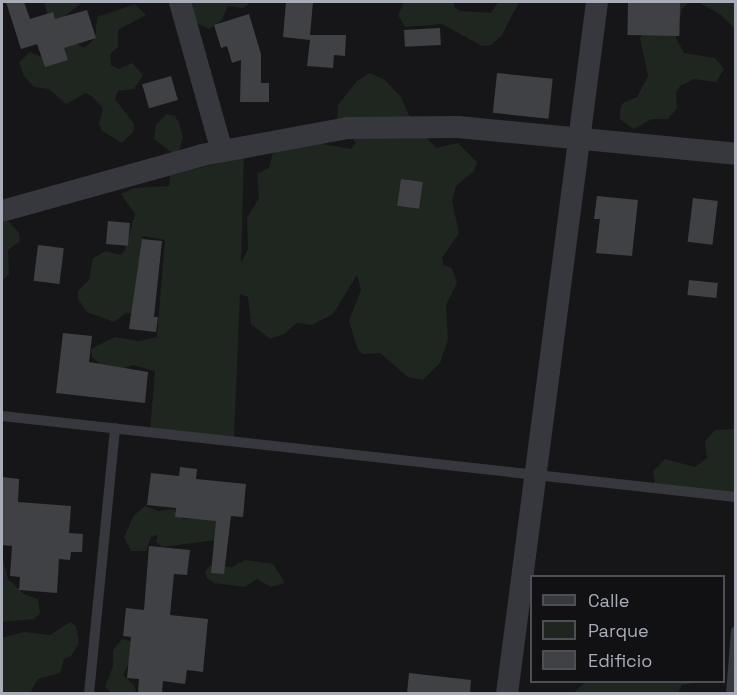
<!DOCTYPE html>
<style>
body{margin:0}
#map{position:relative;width:737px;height:695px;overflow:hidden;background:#161618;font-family:"Space Grotesk",sans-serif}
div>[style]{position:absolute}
.green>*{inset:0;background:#1e261f}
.building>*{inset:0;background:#404145;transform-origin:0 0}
.service>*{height:10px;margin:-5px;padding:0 5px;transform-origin:5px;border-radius:5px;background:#37383d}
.minor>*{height:22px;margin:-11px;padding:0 11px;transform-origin:11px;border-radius:11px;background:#37383d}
span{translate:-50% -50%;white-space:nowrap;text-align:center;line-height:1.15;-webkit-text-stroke:4.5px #111113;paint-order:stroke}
.frame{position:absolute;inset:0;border:3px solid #a8adb8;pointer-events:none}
.legend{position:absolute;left:530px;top:575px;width:195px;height:108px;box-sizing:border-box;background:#111113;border:2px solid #4d4f55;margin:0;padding:8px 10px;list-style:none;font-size:18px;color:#a8adb8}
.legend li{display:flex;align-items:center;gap:12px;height:30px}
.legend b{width:30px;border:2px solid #4d4f55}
</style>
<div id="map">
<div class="green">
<i style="clip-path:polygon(44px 2px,83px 2px,65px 16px,71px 40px,84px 48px,95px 38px,97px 17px,135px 4px,146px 15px,118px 30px,118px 47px,110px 54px,111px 65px,119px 69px,132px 63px,143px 75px,134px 89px,118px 91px,115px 99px,134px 124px,133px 132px,122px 143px,102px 131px,99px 123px,103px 109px,93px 97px,86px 93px,66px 104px,49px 89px,34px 87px,24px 76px,19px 62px,30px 52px,50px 61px,49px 19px)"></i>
<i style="clip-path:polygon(178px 2px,251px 2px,243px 8px,228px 6px,221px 21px,209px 29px,188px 19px)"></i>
<i style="clip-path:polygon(404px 2px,454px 2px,455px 8px,461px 11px,491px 13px,498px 2px,519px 2px,502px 35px,491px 45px,482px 46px,442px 24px,405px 27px,398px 15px)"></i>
<i style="clip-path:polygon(655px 2px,689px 2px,682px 9px,676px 38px,684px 53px,715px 58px,724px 69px,716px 82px,694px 79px,680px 86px,676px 93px,677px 108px,668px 119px,652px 119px,633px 129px,620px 119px,620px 110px,623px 103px,637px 97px,648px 76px,640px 38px,659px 16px)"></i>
<i style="clip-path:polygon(698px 2px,735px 2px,735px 29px,720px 14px)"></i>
<i style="clip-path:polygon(370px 73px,385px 80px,401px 97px,411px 120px,436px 148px,458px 143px,477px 162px,474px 171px,456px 186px,452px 201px,459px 233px,442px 258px,444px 265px,452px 268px,457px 283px,446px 305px,448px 339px,440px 363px,423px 380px,408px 377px,380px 353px,363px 354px,358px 350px,349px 321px,361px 290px,357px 275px,333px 314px,312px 325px,297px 323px,284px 334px,270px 339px,251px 324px,248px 297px,240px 294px,234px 440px,150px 430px,155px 371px,133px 365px,118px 370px,104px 367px,92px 357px,91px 349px,115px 337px,139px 341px,157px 337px,165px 240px,143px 236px,135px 293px,150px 300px,155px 307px,149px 312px,126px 313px,114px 322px,87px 312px,78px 299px,78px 291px,89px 280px,93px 258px,106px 251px,121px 255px,125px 250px,135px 214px,121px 194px,134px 188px,169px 186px,170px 175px,244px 157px,241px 263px,248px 249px,247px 218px,259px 198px,257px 174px,269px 168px,273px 153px,316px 143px,351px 149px,356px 143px,337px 122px,338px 105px,357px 81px)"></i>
<i style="clip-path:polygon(167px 114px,175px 116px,179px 123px,183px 137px,179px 152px,171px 152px,154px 139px,156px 125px)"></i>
<i style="clip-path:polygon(8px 221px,19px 233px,20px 241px,8px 250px,9px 274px,2px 281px,2px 222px)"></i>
<i style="clip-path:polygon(735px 429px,735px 498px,655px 487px,653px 471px,665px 459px,695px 467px,707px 458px,705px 441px,715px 430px)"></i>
<i style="clip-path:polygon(145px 506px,158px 511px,173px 509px,183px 519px,218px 518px,216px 540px,162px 547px,156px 542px,158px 535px,151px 537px,146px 551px,131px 551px,124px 537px,134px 515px)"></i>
<i style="clip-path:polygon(2px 556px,8px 579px,24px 594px,38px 599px,40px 613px,34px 619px,2px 622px)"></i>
<i style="clip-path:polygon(245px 560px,273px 564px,285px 583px,271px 587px,257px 579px,245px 587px,214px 583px,207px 578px,205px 571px,211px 565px,232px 567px)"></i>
<i style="clip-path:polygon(70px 622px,76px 626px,79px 643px,71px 656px,64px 659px,60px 673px,38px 679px,30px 693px,2px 693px,2px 638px,24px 632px,50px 635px)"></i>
<i style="clip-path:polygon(122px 639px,152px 646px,133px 656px,123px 675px,134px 685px,137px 694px,112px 693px,105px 687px,113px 666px,113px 650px)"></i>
<i style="clip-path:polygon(586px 682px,701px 682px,682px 685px,678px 693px,573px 693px)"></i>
</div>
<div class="building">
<i style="clip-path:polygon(6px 2px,24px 2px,30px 19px,53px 12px,55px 19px,87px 10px,96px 38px,64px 48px,68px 60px,45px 67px,37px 44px,21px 49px)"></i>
<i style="clip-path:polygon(286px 2px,313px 2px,310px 35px,346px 35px,345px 56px,334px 55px,333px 68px,307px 66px,310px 40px,283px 37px)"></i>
<i style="left:628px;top:2px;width:52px;height:33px;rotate:1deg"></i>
<i style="clip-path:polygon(249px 14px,261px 54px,261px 83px,269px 83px,269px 102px,240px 102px,241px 60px,232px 63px,227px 46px,221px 48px,214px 25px)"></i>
<i style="left:440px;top:28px;width:17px;height:36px;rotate:87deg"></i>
<i style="left:497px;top:73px;width:56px;height:40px;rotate:6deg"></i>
<i style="left:171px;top:76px;width:25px;height:30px;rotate:74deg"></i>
<i style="left:401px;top:179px;width:22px;height:27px;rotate:8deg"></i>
<i style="clip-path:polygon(597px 196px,638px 200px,632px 256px,596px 253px,600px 219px,594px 219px)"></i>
<i style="left:693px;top:198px;width:25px;height:44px;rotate:7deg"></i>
<i style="left:108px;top:221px;width:22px;height:23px;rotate:5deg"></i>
<i style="clip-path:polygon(142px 239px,162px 241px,154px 317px,158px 317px,156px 332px,129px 329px)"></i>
<i style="left:38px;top:245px;width:26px;height:36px;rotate:7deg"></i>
<i style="left:689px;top:280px;width:29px;height:15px;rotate:6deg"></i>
<i style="clip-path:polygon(63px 333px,92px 336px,89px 362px,148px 372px,145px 403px,56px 393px)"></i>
<i style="clip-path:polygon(180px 467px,197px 469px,196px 479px,246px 484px,243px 517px,231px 516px,224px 574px,211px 573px,216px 521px,175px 517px,176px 508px,147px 505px,151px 473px,179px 476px)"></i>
<i style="clip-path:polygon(2px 477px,19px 479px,18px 502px,71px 506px,69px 533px,83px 534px,82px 552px,71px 552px,70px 560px,59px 559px,57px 593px,19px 590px,20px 577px,10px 576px,12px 546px,2px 545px)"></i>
<i style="clip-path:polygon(149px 546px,190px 550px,187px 575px,174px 574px,170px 615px,208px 619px,203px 672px,187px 670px,185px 684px,163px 681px,162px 693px,138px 693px,139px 679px,127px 678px,131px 637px,123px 636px,126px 608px,144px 610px)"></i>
<i style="clip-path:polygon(409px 673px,471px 680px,470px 693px,407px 693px)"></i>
</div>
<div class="service">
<i style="left:2px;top:416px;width:738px;rotate:6.3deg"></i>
<i style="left:89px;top:694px;width:267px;rotate:-84.4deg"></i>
<i style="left:731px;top:694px;width:63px;rotate:-85.5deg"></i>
</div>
<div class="minor">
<i style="left:180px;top:2px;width:155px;rotate:74.3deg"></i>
<i style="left:2px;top:211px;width:208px;rotate:-15.6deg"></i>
<i style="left:202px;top:155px;width:148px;rotate:-10.5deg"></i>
<i style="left:348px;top:128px;width:110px;rotate:-0.5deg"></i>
<i style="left:458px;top:127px;width:279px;rotate:5.5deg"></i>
<i style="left:507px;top:694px;width:698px;rotate:-82.59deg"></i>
</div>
<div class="frame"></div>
<ul class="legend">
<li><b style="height:8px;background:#37383d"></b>Calle</li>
<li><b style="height:16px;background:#1e261f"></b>Parque</li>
<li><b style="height:16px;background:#404145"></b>Edificio</li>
</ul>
</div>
